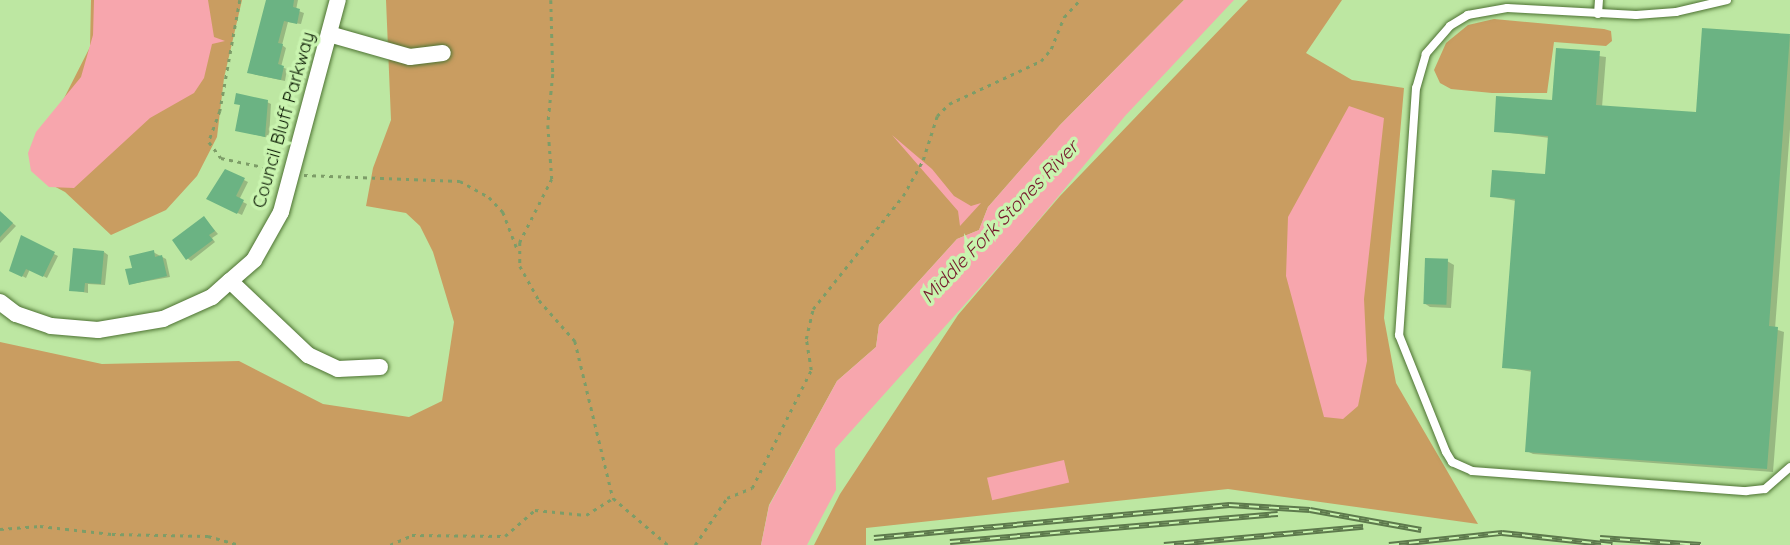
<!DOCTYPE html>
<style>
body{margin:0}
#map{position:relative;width:1790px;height:545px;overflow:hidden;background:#bde7a2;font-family:Quicksand,sans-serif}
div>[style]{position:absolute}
.green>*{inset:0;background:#c99d61}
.water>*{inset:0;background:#f7a6ad;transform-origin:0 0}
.shadow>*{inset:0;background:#0003}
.building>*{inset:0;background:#6bb383;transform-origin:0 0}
.path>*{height:2.5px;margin-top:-1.25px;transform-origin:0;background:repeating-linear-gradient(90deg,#7d9d68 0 3.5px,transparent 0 8.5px)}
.roads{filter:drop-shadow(0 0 2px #4d7232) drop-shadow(0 0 2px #4d7232)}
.lane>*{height:8px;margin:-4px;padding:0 4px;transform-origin:4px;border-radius:4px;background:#fff}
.street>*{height:16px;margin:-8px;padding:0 8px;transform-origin:8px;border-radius:8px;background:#fff}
.rail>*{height:6px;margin-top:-3px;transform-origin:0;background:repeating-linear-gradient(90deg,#c9f4af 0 10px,#5d794c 0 20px);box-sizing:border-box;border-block:2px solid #5d794c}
span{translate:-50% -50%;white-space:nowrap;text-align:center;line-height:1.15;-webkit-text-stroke:7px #c9f4af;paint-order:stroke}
.street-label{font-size:18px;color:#081700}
.water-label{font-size:19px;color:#75182c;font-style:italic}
</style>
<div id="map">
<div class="green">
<i style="clip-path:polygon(91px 0,242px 0,224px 78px,217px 137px,197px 176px,166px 210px,111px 235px,65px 192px,48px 183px,57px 112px,90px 47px)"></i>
<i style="clip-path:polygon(386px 0,1184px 0,1060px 125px,988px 207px,979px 230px,957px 239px,879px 325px,876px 347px,837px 381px,769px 505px,761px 545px,0 545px,0 342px,102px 364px,239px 361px,323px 404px,409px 417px,442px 401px,454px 322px,433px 252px,420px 226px,406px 213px,366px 206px,373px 168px,391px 120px)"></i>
<i style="clip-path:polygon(1248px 0,1342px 0,1306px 53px,1352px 80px,1404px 88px,1384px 318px,1396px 383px,1478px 524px,1228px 489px,866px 528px,866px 545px,814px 545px,840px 494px,958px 315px,1060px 196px)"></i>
<i style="clip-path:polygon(1494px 19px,1604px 29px,1611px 31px,1612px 41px,1606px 46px,1554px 42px,1547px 93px,1492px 93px,1451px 89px,1440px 83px,1434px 70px,1446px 43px,1468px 25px)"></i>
</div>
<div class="water">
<i style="clip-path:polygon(94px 0,208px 0,214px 37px,225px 41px,212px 44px,204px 78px,194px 93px,150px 118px,74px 188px,49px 187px,31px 171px,28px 153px,36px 132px,81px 77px,93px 35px)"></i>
<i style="clip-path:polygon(1184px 0,1234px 0,1125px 116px,1018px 245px,835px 449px,836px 490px,807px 545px,761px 545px,769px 506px,837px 381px,876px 347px,879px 325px,957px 239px,979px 230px,988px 207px,1060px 125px)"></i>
<i style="clip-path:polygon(1349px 106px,1384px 118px,1364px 299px,1367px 361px,1358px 406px,1343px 419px,1324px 417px,1286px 276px,1288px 217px)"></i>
<i style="clip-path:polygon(892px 135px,932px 169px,954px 196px,971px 206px,981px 203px,960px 226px,958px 211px)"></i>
<i style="left:1064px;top:460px;width:23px;height:79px;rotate:77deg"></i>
</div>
<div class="shadow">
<i style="clip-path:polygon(267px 0,298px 0,296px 10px,304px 13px,301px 24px,288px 22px,282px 45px,286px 48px,281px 67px,287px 69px,285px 81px,253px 74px)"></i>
<i style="clip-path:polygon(1704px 30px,1790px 36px,1790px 129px,1775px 329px,1784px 332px,1773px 472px,1533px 454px,1527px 451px,1533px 372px,1504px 367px,1516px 201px,1491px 196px,1547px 176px,1550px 138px,1496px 131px,1553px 102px,1557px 50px,1606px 57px,1602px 107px,1697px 114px)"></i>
<i style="clip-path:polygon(267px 102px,271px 104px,269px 138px,237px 130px)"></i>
<i style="clip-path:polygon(226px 171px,248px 182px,239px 200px,247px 204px,242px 215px,208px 199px)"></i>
<i style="clip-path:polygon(0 212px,16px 226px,0 243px)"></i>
<i style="clip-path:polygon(204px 218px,218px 234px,212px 238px,215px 242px,191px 261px,187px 258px)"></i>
<i style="clip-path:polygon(22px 238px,58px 256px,47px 278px,30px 269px,26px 278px,11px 270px)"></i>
<i style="clip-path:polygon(104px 252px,108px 255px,105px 285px,88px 284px,88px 293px,71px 290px)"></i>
<i style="clip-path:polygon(153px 252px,166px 259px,170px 277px,131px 284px,134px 269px)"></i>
<i style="clip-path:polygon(1447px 261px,1454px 265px,1451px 308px,1430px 307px,1424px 303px)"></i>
</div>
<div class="building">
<i style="clip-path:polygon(266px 0,294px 0,293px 7px,300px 9px,297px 24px,284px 21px,278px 43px,283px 44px,278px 64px,284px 66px,281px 80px,247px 73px)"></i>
<i style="clip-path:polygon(1702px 28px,1790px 34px,1769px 326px,1778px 327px,1767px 469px,1525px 452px,1531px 370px,1502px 368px,1515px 199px,1490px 197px,1492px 170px,1545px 174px,1548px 136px,1494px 132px,1496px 96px,1552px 100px,1556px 48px,1600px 51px,1596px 105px,1696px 112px)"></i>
<i style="clip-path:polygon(236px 93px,268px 100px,265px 137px,235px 131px,240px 105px,234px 104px)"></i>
<i style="clip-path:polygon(225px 169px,245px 178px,236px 196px,244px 200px,237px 214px,206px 199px)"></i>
<i style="clip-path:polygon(0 211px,13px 223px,0 237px)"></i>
<i style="clip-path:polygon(204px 216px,215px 231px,209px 235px,213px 240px,186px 260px,172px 240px)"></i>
<i style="clip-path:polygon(21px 235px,55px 252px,43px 277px,26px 269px,22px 277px,9px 271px)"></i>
<i style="clip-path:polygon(73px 248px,104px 251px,101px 284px,85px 283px,84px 292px,69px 291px)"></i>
<i style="clip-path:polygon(154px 250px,155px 257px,162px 255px,167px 276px,129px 285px,125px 269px,132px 268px,129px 256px)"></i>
<i style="left:1425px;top:258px;width:23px;height:46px;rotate:2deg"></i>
</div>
<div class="path">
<i style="left:240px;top:0;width:113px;rotate:100.2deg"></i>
<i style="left:220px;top:111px;width:33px;rotate:110deg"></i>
<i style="left:209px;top:142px;width:20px;rotate:53deg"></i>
<i style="left:221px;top:158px;width:57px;rotate:12.1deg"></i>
<i style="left:551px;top:0;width:74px;rotate:88.5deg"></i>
<i style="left:553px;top:74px;width:51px;rotate:95.6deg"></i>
<i style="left:548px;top:125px;width:54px;rotate:85.8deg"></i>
<i style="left:552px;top:179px;width:71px;rotate:116.9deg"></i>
<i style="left:520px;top:242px;width:24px;rotate:90deg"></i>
<i style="left:520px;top:266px;width:39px;rotate:61deg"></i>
<i style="left:539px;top:300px;width:55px;rotate:48.7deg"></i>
<i style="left:575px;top:341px;width:162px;rotate:76.4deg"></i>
<i style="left:613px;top:498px;width:72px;rotate:40.5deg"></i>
<i style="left:304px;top:175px;width:156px;rotate:2.2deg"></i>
<i style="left:460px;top:181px;width:33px;rotate:29deg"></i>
<i style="left:489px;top:197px;width:21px;rotate:47deg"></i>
<i style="left:503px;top:212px;width:42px;rotate:69deg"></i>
<i style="left:0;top:529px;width:40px;rotate:-4.3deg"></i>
<i style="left:40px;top:526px;width:72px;rotate:6.3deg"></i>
<i style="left:112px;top:534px;width:96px;rotate:1.2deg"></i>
<i style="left:208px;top:536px;width:32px;rotate:16deg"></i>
<i style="left:390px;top:545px;width:24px;rotate:-24deg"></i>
<i style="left:412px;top:535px;width:93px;rotate:0.6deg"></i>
<i style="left:505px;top:536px;width:40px;rotate:-41deg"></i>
<i style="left:535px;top:510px;width:51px;rotate:5.6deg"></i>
<i style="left:586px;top:515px;width:32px;rotate:-32deg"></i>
<i style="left:695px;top:545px;width:57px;rotate:-55.8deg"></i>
<i style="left:727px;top:498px;width:27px;rotate:-22deg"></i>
<i style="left:752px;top:488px;width:132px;rotate:-63.4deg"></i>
<i style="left:811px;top:370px;width:31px;rotate:-99deg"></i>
<i style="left:806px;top:339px;width:31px;rotate:-77deg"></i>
<i style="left:813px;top:309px;width:144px;rotate:-51.5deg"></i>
<i style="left:903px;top:196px;width:41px;rotate:-60.9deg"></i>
<i style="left:923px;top:160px;width:46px;rotate:-72.3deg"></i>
<i style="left:937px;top:116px;width:17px;rotate:-45deg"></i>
<i style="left:949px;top:104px;width:102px;rotate:-25.1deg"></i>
<i style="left:1041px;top:61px;width:16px;rotate:-50deg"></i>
<i style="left:1051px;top:49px;width:35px;rotate:-68deg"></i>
<i style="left:1064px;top:17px;width:23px;rotate:-47deg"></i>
</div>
<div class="roads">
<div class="lane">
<i style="left:1727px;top:0;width:52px;rotate:166.8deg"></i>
<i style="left:1676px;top:12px;width:40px;rotate:175.7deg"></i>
<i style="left:1636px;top:15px;width:129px;rotate:-176.9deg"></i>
<i style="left:1507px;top:8px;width:40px;rotate:170deg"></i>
<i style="left:1468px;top:15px;width:21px;rotate:149deg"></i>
<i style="left:1450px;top:26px;width:37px;rotate:131deg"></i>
<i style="left:1426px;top:54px;width:35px;rotate:106deg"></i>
<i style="left:1416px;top:88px;width:248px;rotate:93.9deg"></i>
<i style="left:1399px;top:335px;width:126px;rotate:68.1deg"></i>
<i style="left:1446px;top:452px;width:12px;rotate:59deg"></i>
<i style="left:1452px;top:462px;width:22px;rotate:24deg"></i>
<i style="left:1472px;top:471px;width:275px;rotate:4.2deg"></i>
<i style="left:1746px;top:491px;width:19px;rotate:-6deg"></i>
<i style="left:1765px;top:489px;width:33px;rotate:-41deg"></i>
<i style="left:1598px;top:14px;width:14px;rotate:-86deg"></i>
</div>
<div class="street">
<i style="left:329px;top:34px;width:84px;rotate:15.9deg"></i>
<i style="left:410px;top:57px;width:33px;rotate:-7deg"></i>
<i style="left:230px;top:281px;width:108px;rotate:43.5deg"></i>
<i style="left:308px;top:355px;width:33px;rotate:25deg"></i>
<i style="left:338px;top:369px;width:42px;rotate:-2.7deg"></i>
<i style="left:0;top:302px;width:20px;rotate:37deg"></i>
<i style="left:16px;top:314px;width:37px;rotate:19deg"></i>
<i style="left:51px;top:326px;width:47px;rotate:4.9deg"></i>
<i style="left:98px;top:330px;width:66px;rotate:-9.6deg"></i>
<i style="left:163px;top:319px;width:54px;rotate:-24.2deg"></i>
<i style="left:212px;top:297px;width:24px;rotate:-42deg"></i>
<i style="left:230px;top:281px;width:32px;rotate:-41deg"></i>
<i style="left:254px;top:260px;width:55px;rotate:-60.6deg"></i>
<i style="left:281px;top:212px;width:220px;rotate:-75deg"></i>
</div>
</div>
<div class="rail">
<i style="left:874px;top:538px;width:357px;rotate:-5.3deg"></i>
<i style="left:1229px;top:505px;width:81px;rotate:3.5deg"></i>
<i style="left:1310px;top:510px;width:113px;rotate:10.2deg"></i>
<i style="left:1600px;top:538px;width:101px;rotate:4deg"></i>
<i style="left:950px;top:542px;width:329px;rotate:-4.9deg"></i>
<i style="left:1164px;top:545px;width:200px;rotate:-5.2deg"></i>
<i style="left:1389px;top:545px;width:114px;rotate:-6.1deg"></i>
<i style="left:1502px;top:533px;width:111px;rotate:6.2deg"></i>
</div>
<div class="street-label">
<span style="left:284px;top:120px;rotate:-74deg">Council Bluff Parkway</span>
</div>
<div class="water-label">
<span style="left:1000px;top:222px;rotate:-46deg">Middle Fork Stones River</span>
</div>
</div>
